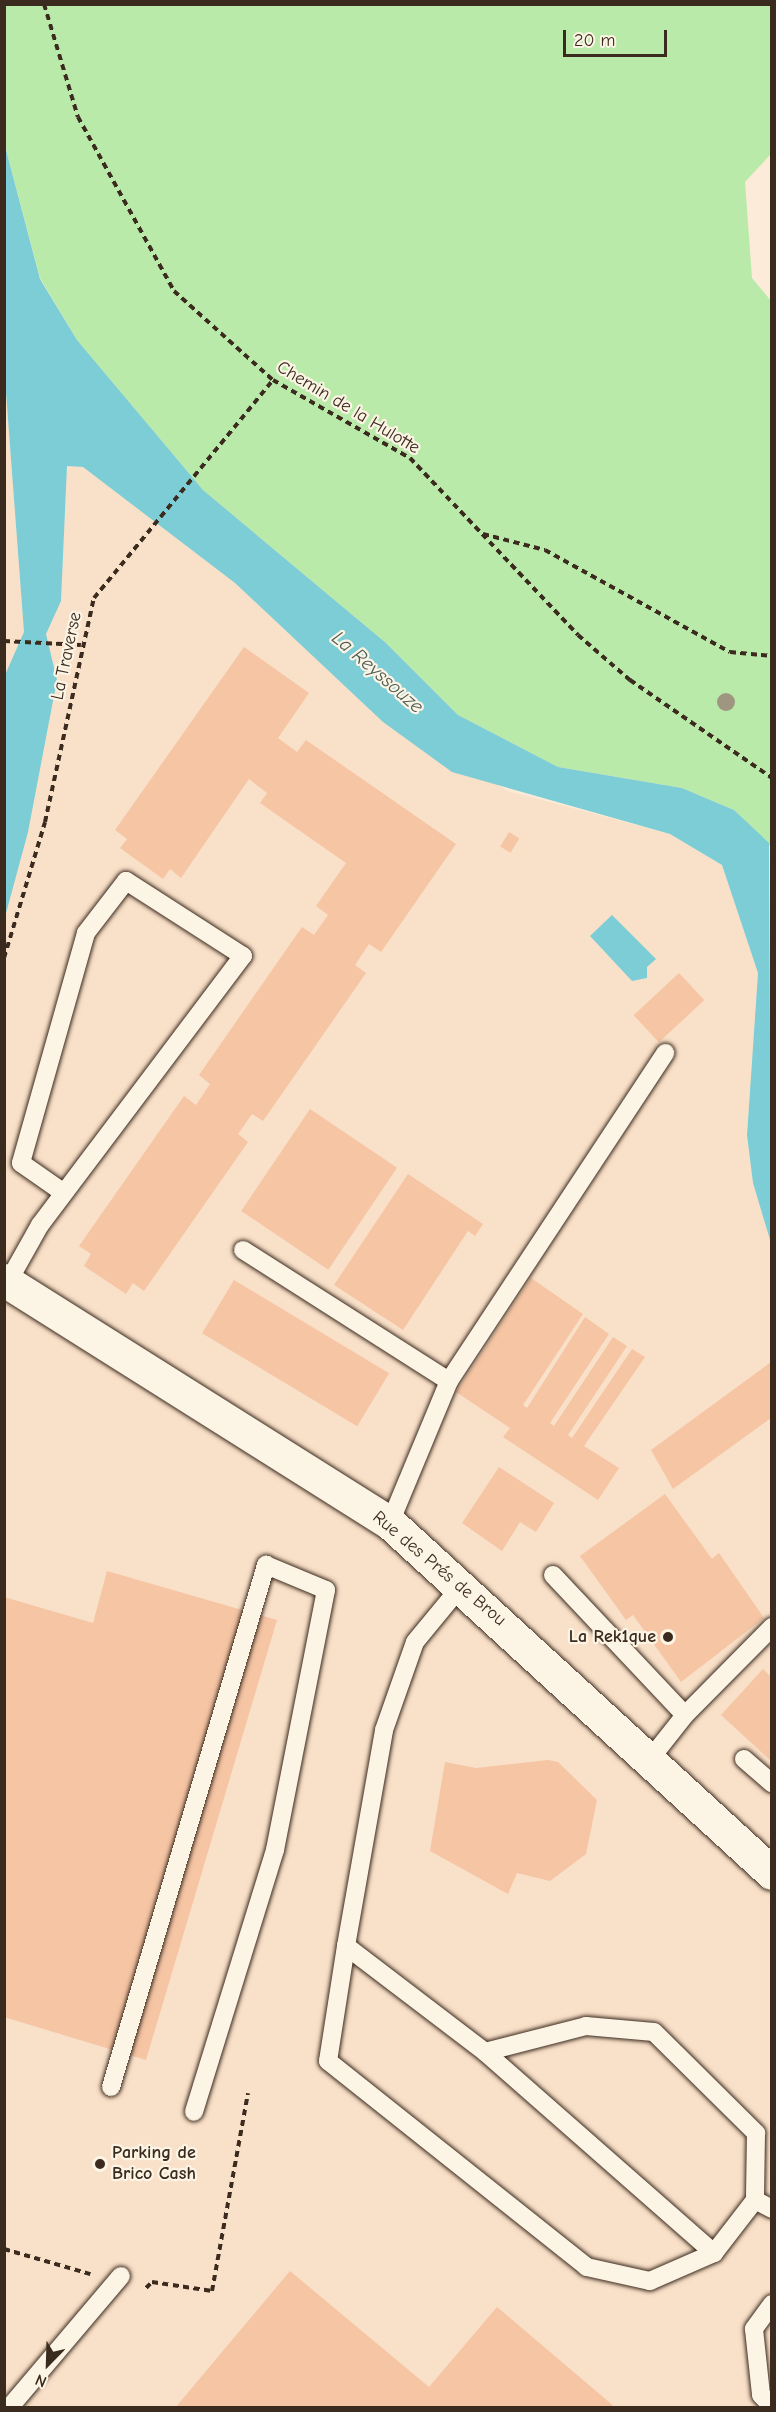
<!DOCTYPE html>
<meta charset="utf-8">
<style>
body{margin:0}
#map{position:relative;width:776px;height:2412px;overflow:hidden;background:#fbebd8;font-family:"Comic Neue",sans-serif}
div>[style]{position:absolute}
.built>*{inset:0;background:#f9e0c8}
.green>*{inset:0;background:#baeaa9}
.water>*{inset:0;background:#7ccdd5}
.building>*{inset:0;background:#f5c5a4;transform-origin:0 0}
.path>*{height:4px;margin-top:-2px;transform-origin:0;background:repeating-linear-gradient(90deg,#3b2a1e 0 6px,transparent 0 10.5px)}
.roads{filter:drop-shadow(0 0 2px #3b2a1e) drop-shadow(0 0 2px #3b2a1e)}
.lane>*{height:18px;margin:-9px;padding:0 9px;transform-origin:9px;border-radius:9px;background:#fcf5e5}
.street>*{height:33px;margin:-16.5px;padding:0 16.5px;transform-origin:16.5px;border-radius:16.5px;background:#fcf5e5}
.trees>*{width:18px;height:18px;margin:-9px;border-radius:50%;background:#9f9681}
.dots>*{width:16px;height:16px;translate:-50% -50%;box-sizing:border-box;border:3px solid #fcf5e5;border-radius:50%}
span{translate:-50% -50%;white-space:nowrap;text-align:center;line-height:1.15;-webkit-text-stroke:4.5px #fcf5e5;paint-order:stroke}
.street-label{font-size:18px;color:#3b2a1e}
.poi-label{font-size:18px;color:#3b2a1e;font-weight:700}
.right{translate:-100% -50%;text-align:right}
.left{translate:0 -50%;text-align:left}
.water-label{font-size:20px;color:#4e5b55;font-style:italic}
.frame{position:absolute;inset:0;border:6px solid #3b2a1e;pointer-events:none}
.north{position:absolute;left:18px;top:2334px;width:60px;height:60px;-webkit-text-stroke:4px #fcf5e5;paint-order:stroke;rotate:203deg;font-size:16px;font-weight:700;line-height:24px;text-align:center;color:#3b2a1e}
.north::after{content:'';display:block;margin:auto;width:21px;height:27px;background:#3b2a1e;clip-path:polygon(50% 0,100% 100%,50% 72%,0 100%)}
.scale{position:absolute;left:563px;top:30px;width:104px;height:27px;box-sizing:border-box;border:3px solid #3b2a1e;border-top:0;padding-left:8px;font-size:18px;line-height:21px;white-space:nowrap;color:#3b2a1e;-webkit-text-stroke:4px #fcf5e5;paint-order:stroke}
</style>
<div id="map">
<div class="built">
<i style="clip-path:polygon(4px 366px,24px 632px,61px 601px,67px 465px,83px 467px,235px 583px,383px 722px,508px 791px,670px 834px,722px 865px,758px 973px,747px 1135px,753px 1183px,772px 1243px,771px 2407px,5px 2407px)"></i>
</div>
<div class="green">
<i style="clip-path:polygon(4px 5px,771px 5px,771px 154px,745px 182px,752px 278px,772px 302px,771px 847px,734px 810px,682px 788px,558px 767px,458px 715px,386px 643px,203px 490px,77px 340px,40px 278px,5px 146px)"></i>
</div>
<div class="water">
<i style="clip-path:polygon(5px 146px,40px 279px,77px 340px,203px 490px,386px 643px,458px 715px,558px 767px,682px 788px,734px 810px,769px 843px,771px 1243px,753px 1183px,747px 1135px,758px 973px,722px 865px,670px 834px,452px 772px,383px 722px,235px 583px,83px 467px,67px 466px,61px 601px,46px 634px,57px 680px,28px 832px,5px 917px,5px 675px,24px 632px,4px 366px)"></i>
<i style="clip-path:polygon(612px 915px,656px 959px,647px 967px,647px 978px,632px 981px,590px 936px)"></i>
</div>
<div class="building">
<i style="clip-path:polygon(244px 647px,309px 693px,278px 738px,297px 752px,306px 740px,456px 844px,381px 952px,369px 944px,355px 965px,366px 973px,263px 1121px,252px 1114px,238px 1134px,248px 1142px,144px 1291px,133px 1283px,126px 1294px,84px 1266px,91px 1254px,79px 1246px,184px 1096px,196px 1105px,210px 1084px,199px 1075px,302px 927px,314px 935px,328px 915px,316px 906px,346px 863px,260px 803px,267px 793px,249px 779px,181px 878px,170px 869px,163px 879px,120px 848px,127px 839px,115px 830px)"></i>
<i style="left:509px;top:832px;width:12px;height:17px;rotate:31deg"></i>
<i style="left:679px;top:973px;width:37px;height:62px;rotate:47deg"></i>
<i style="left:310px;top:1109px;width:105px;height:123px;rotate:34deg"></i>
<i style="clip-path:polygon(408px 1174px,483px 1224px,475px 1236px,468px 1231px,403px 1330px,334px 1285px)"></i>
<i style="clip-path:polygon(531px 1278px,583px 1314px,523px 1405px,527px 1408px,585px 1317px,609px 1334px,550px 1423px,554px 1426px,613px 1337px,627px 1346px,568px 1435px,572px 1438px,632px 1349px,645px 1357px,584px 1446px,619px 1468px,598px 1500px,503px 1437px,510px 1428px,456px 1392px)"></i>
<i style="left:234px;top:1280px;width:181px;height:62px;rotate:31deg"></i>
<i style="clip-path:polygon(771px 1362px,771px 1418px,673px 1489px,651px 1450px)"></i>
<i style="clip-path:polygon(499px 1467px,554px 1503px,536px 1532px,520px 1522px,502px 1551px,462px 1523px)"></i>
<i style="clip-path:polygon(665px 1494px,712px 1559px,719px 1553px,764px 1618px,681px 1682px,633px 1615px,626px 1620px,580px 1556px)"></i>
<i style="clip-path:polygon(107px 1571px,277px 1620px,146px 2060px,4px 2017px,4px 1597px,93px 1623px)"></i>
<i style="clip-path:polygon(763px 1669px,771px 1677px,771px 1761px,721px 1715px)"></i>
<i style="clip-path:polygon(548px 1760px,558px 1762px,597px 1800px,586px 1854px,550px 1881px,517px 1873px,508px 1894px,430px 1851px,445px 1762px,476px 1768px)"></i>
<i style="clip-path:polygon(290px 2271px,429px 2387px,497px 2307px,616px 2408px,175px 2408px)"></i>
</div>
<div class="path">
<i style="left:44px;top:4px;width:118px;rotate:73.3deg"></i>
<i style="left:78px;top:117px;width:199px;rotate:61.1deg"></i>
<i style="left:174px;top:291px;width:133px;rotate:42deg"></i>
<i style="left:273px;top:380px;width:158px;rotate:29.7deg"></i>
<i style="left:410px;top:458px;width:244px;rotate:46.5deg"></i>
<i style="left:578px;top:635px;width:69px;rotate:40.9deg"></i>
<i style="left:630px;top:680px;width:173px;rotate:34.6deg"></i>
<i style="left:483px;top:534px;width:64px;rotate:14.5deg"></i>
<i style="left:545px;top:550px;width:211px;rotate:28.9deg"></i>
<i style="left:730px;top:652px;width:42px;rotate:5.4deg"></i>
<i style="left:4px;top:641px;width:77px;rotate:3deg"></i>
<i style="left:4px;top:958px;width:142px;rotate:-73.2deg"></i>
<i style="left:45px;top:822px;width:229px;rotate:-77.7deg"></i>
<i style="left:94px;top:598px;width:282px;rotate:-50.6deg"></i>
<i style="left:4px;top:2249px;width:90px;rotate:16.2deg"></i>
<i style="left:146px;top:2288px;width:8px;rotate:-45deg"></i>
<i style="left:152px;top:2282px;width:61px;rotate:8.5deg"></i>
<i style="left:212px;top:2291px;width:201px;rotate:-79.7deg"></i>
</div>
<div class="roads">
<div class="lane">
<i style="left:243px;top:1250px;width:244px;rotate:32.5deg"></i>
<i style="left:449px;top:1381px;width:154px;rotate:112.6deg"></i>
<i style="left:8px;top:1282px;width:65px;rotate:-60.7deg"></i>
<i style="left:40px;top:1225px;width:337px;rotate:-53deg"></i>
<i style="left:243px;top:956px;width:139px;rotate:-147.3deg"></i>
<i style="left:126px;top:881px;width:66px;rotate:127.6deg"></i>
<i style="left:86px;top:933px;width:239px;rotate:105.8deg"></i>
<i style="left:21px;top:1163px;width:52px;rotate:34.9deg"></i>
<i style="left:449px;top:1381px;width:393px;rotate:-56.6deg"></i>
<i style="left:553px;top:1575px;width:192px;rotate:46.7deg"></i>
<i style="left:685px;top:1715px;width:61px;rotate:128.4deg"></i>
<i style="left:685px;top:1715px;width:124px;rotate:-45.3deg"></i>
<i style="left:744px;top:1759px;width:37px;rotate:41deg"></i>
<i style="left:346px;top:1946px;width:175px;rotate:37.3deg"></i>
<i style="left:485px;top:2052px;width:104px;rotate:-14.4deg"></i>
<i style="left:586px;top:2026px;width:68px;rotate:5deg"></i>
<i style="left:654px;top:2032px;width:144px;rotate:44.7deg"></i>
<i style="left:756px;top:2133px;width:67px;rotate:90.9deg"></i>
<i style="left:755px;top:2200px;width:67px;rotate:127.7deg"></i>
<i style="left:714px;top:2253px;width:70px;rotate:156.4deg"></i>
<i style="left:650px;top:2281px;width:65px;rotate:-167.5deg"></i>
<i style="left:587px;top:2267px;width:331px;rotate:-141.5deg"></i>
<i style="left:328px;top:2061px;width:116px;rotate:-81.1deg"></i>
<i style="left:346px;top:1946px;width:219px;rotate:-80deg"></i>
<i style="left:384px;top:1730px;width:93px;rotate:-70.6deg"></i>
<i style="left:415px;top:1642px;width:74px;rotate:-50.5deg"></i>
<i style="left:485px;top:2052px;width:305px;rotate:41.3deg"></i>
<i style="left:111px;top:2087px;width:545px;rotate:-73.46deg"></i>
<i style="left:266px;top:1565px;width:65px;rotate:22.6deg"></i>
<i style="left:326px;top:1590px;width:265px;rotate:101.1deg"></i>
<i style="left:275px;top:1850px;width:274px;rotate:107.2deg"></i>
<i style="left:755px;top:2200px;width:19px;rotate:28deg"></i>
<i style="left:772px;top:2304px;width:31px;rotate:126deg"></i>
<i style="left:754px;top:2329px;width:66px;rotate:83.9deg"></i>
<i style="left:761px;top:2395px;width:16px;rotate:45deg"></i>
<i style="left:9px;top:2408px;width:173px;rotate:-49.7deg"></i>
</div>
<div class="street">
<i style="left:4px;top:1280px;width:456px;rotate:32.2deg"></i>
<i style="left:390px;top:1523px;width:518px;rotate:42.5deg"></i>
</div>
</div>
<div class="trees">
<i style="left:726px;top:702px"></i>
</div>
<div class="dots">
<i style="left:668px;top:1637px;background:#3b2a1e"></i>
<i style="left:100px;top:2164px;background:#3b2a1e"></i>
</div>
<div class="street-label">
<span style="left:348px;top:408px;rotate:31deg">Chemin de la Hulotte</span>
<span style="left:67px;top:656px;rotate:-78deg">La Traverse</span>
<span style="left:439px;top:1569px;rotate:40deg">Rue des Prés de Brou</span>
</div>
<div class="poi-label">
<span class="right" style="left:656px;top:1637px">La Rek1que</span>
<span class="left" style="left:112px;top:2164px">Parking de<br>Brico Cash</span>
</div>
<div class="water-label">
<span style="left:378px;top:672px;rotate:41deg">La Reyssouze</span>
</div>
<div class="frame"></div>
<div class="north">N</div>
<div class="scale">20 m</div>
</div>
